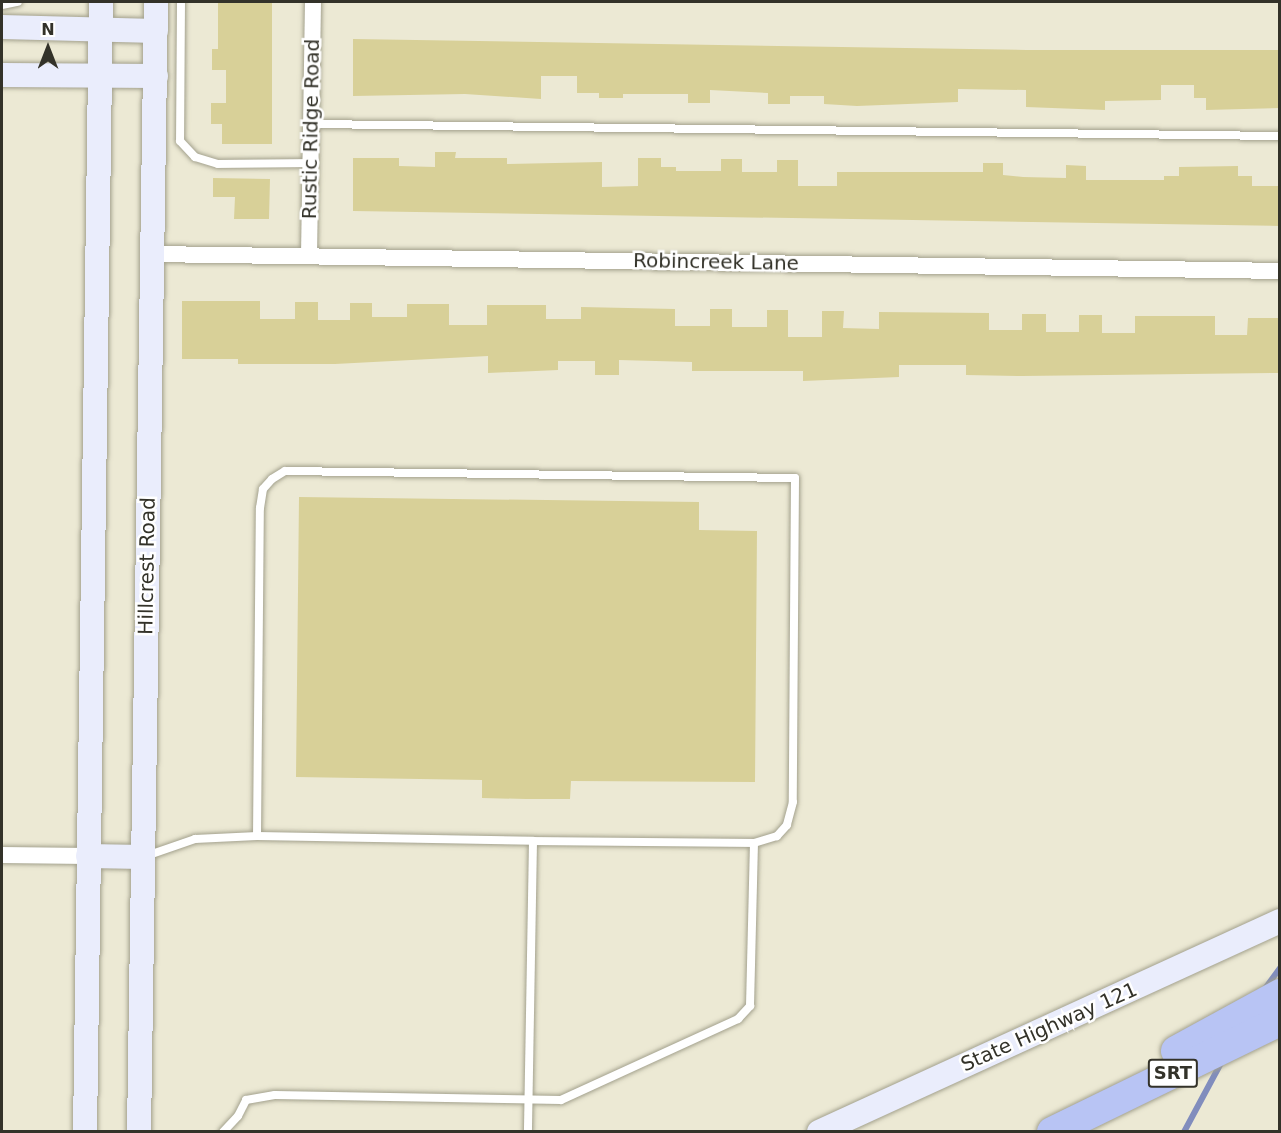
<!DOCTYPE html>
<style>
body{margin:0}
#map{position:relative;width:1281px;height:1133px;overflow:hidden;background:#ece9d4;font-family:"DejaVu Sans",sans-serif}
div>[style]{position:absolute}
.stream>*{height:6px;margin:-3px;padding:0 3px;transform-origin:3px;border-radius:3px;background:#818dbd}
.building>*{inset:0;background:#d8d098}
.roads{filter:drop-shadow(0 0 2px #a3a18d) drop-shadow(0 0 2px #a3a18d)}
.service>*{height:8px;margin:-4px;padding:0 4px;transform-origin:4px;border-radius:4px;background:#fff}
.minor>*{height:16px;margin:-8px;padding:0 8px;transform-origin:8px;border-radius:8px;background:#fff}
.secondary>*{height:24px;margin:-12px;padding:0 12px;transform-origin:12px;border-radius:12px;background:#eaedfc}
.motorway>*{height:30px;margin:-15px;padding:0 15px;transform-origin:15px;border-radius:15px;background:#b8c4f4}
span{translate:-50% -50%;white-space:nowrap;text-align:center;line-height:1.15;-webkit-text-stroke:5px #fff;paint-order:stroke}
.shield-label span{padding:2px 4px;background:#fff;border:2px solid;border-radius:4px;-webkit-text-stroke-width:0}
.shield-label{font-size:18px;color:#333229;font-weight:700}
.street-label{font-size:20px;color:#333229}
.frame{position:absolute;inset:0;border:3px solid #333229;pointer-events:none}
.north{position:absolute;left:18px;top:18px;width:60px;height:60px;-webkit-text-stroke:4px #fff;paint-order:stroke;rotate:0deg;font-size:16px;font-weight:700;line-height:24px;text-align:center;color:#333229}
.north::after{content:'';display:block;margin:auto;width:21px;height:27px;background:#333229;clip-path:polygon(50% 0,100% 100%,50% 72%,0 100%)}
</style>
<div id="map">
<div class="stream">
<i style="left:1264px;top:990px;width:27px;rotate:-54deg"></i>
<i style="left:1184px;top:1132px;width:78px;rotate:-61.8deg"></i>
</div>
<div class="building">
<i style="clip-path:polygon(218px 2px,272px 2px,272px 144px,222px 144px,222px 124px,211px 124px,211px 103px,226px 103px,226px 70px,212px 70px,212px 49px,218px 49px)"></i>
<i style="clip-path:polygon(353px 39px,1026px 50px,1280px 50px,1280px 108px,1206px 110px,1206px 98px,1194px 98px,1194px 85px,1161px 85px,1161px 100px,1105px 101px,1105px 110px,1026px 107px,1026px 90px,958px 89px,958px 102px,857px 106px,824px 104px,824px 96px,790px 96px,790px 104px,768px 104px,768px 93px,710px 90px,710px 103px,688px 103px,688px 94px,623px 94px,623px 98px,599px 98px,599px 93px,577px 93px,577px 76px,541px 76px,541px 99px,465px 94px,353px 96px)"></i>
<i style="clip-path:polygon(435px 152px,456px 152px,455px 158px,507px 158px,507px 164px,602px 162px,602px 187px,638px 186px,638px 158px,661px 158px,661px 167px,676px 167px,676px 171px,721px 171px,721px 159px,742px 159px,742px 172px,777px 172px,777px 160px,798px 160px,798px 186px,837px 186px,837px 172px,983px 172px,983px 163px,1003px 163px,1003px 175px,1023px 177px,1066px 178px,1066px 165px,1086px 166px,1086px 180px,1164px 180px,1164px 176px,1179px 176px,1179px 167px,1238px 166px,1238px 176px,1252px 176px,1252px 186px,1280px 186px,1280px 226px,353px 211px,353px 158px,399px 158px,399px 166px,435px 167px)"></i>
<i style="clip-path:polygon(213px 178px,270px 179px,269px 219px,234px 219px,235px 197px,213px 197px)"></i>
<i style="clip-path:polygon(182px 301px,260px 301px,260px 319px,295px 319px,295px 302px,318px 302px,318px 320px,350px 320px,350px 303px,372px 303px,372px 317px,407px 317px,407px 304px,449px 304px,449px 325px,487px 325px,487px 305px,546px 305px,546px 319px,581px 319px,581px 307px,675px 309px,675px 326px,710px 326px,710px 309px,732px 309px,732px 327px,767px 327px,767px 310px,788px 310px,788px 337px,822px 337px,822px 311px,844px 311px,843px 328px,879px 329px,879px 312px,989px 313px,989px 330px,1022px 330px,1022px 314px,1046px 314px,1046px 332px,1079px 332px,1079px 315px,1102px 315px,1102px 333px,1135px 333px,1135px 316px,1215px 316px,1215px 335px,1247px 335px,1248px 318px,1280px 318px,1280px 373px,1022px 376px,966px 375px,966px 365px,899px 365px,899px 377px,803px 381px,803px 371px,692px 371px,692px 362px,619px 360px,619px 375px,595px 375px,595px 361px,558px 361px,558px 370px,488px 373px,488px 356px,335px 364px,238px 364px,238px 359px,182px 359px)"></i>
<i style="clip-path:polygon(299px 497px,699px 502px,699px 530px,757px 531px,755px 782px,571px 781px,570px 799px,526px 799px,482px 798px,482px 780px,296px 777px)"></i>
</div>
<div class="roads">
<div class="service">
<i style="left:181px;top:2px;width:139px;rotate:90.4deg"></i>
<i style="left:180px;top:141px;width:22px;rotate:47deg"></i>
<i style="left:195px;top:157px;width:24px;rotate:17deg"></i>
<i style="left:218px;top:164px;width:93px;rotate:-0.6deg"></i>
<i style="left:2px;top:5px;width:16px;rotate:-11deg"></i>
<i style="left:311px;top:124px;width:969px;rotate:0.71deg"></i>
<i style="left:257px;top:836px;width:328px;rotate:-89.5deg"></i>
<i style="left:260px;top:508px;width:19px;rotate:-81deg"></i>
<i style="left:263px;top:489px;width:13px;rotate:-48deg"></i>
<i style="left:272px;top:479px;width:15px;rotate:-32deg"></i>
<i style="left:285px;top:471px;width:510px;rotate:0.79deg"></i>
<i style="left:795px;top:478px;width:324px;rotate:90.4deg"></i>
<i style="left:793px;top:802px;width:24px;rotate:105deg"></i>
<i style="left:787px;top:825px;width:15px;rotate:132deg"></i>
<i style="left:777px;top:836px;width:24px;rotate:163deg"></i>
<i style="left:146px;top:856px;width:52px;rotate:-19.1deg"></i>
<i style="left:195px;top:839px;width:62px;rotate:-2.8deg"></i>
<i style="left:257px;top:836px;width:276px;rotate:1deg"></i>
<i style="left:533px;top:841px;width:291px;rotate:91deg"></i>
<i style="left:223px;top:1132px;width:22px;rotate:-47deg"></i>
<i style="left:238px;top:1116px;width:18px;rotate:-63deg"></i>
<i style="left:246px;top:1100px;width:29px;rotate:-10deg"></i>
<i style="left:275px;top:1095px;width:286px;rotate:1deg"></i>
<i style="left:561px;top:1100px;width:195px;rotate:-24.6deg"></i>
<i style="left:738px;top:1019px;width:18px;rotate:-47deg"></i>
<i style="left:750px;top:1006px;width:163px;rotate:-88.6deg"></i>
<i style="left:754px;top:843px;width:221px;rotate:-179.5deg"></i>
</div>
<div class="minor">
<i style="left:152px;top:254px;width:1128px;rotate:0.86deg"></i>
<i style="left:309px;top:256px;width:254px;rotate:-89.1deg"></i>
<i style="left:2px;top:855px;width:86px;rotate:0.7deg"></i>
</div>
<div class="secondary">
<i style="left:2px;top:27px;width:154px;rotate:1.5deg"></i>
<i style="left:2px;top:75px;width:154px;rotate:0.4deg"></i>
<i style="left:88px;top:856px;width:55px;rotate:1deg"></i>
<i style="left:85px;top:1132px;width:1130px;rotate:-89.19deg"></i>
<i style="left:139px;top:1132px;width:1130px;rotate:-89.14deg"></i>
<i style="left:819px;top:1132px;width:507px;rotate:-24.59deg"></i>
</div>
<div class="motorway">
<i style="left:1176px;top:1051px;width:119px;rotate:-28.7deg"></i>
<i style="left:1052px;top:1132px;width:254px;rotate:-26deg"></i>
</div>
</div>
<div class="shield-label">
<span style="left:1173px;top:1073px">SRT</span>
</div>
<div class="street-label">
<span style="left:311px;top:129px;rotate:-89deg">Rustic Ridge Road</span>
<span style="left:716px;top:262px;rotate:1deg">Robincreek Lane</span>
<span style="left:147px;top:566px;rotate:-89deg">Hillcrest Road</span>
<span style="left:1049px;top:1027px;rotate:-24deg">State Highway 121</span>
</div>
<div class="frame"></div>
<div class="north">N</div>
</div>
